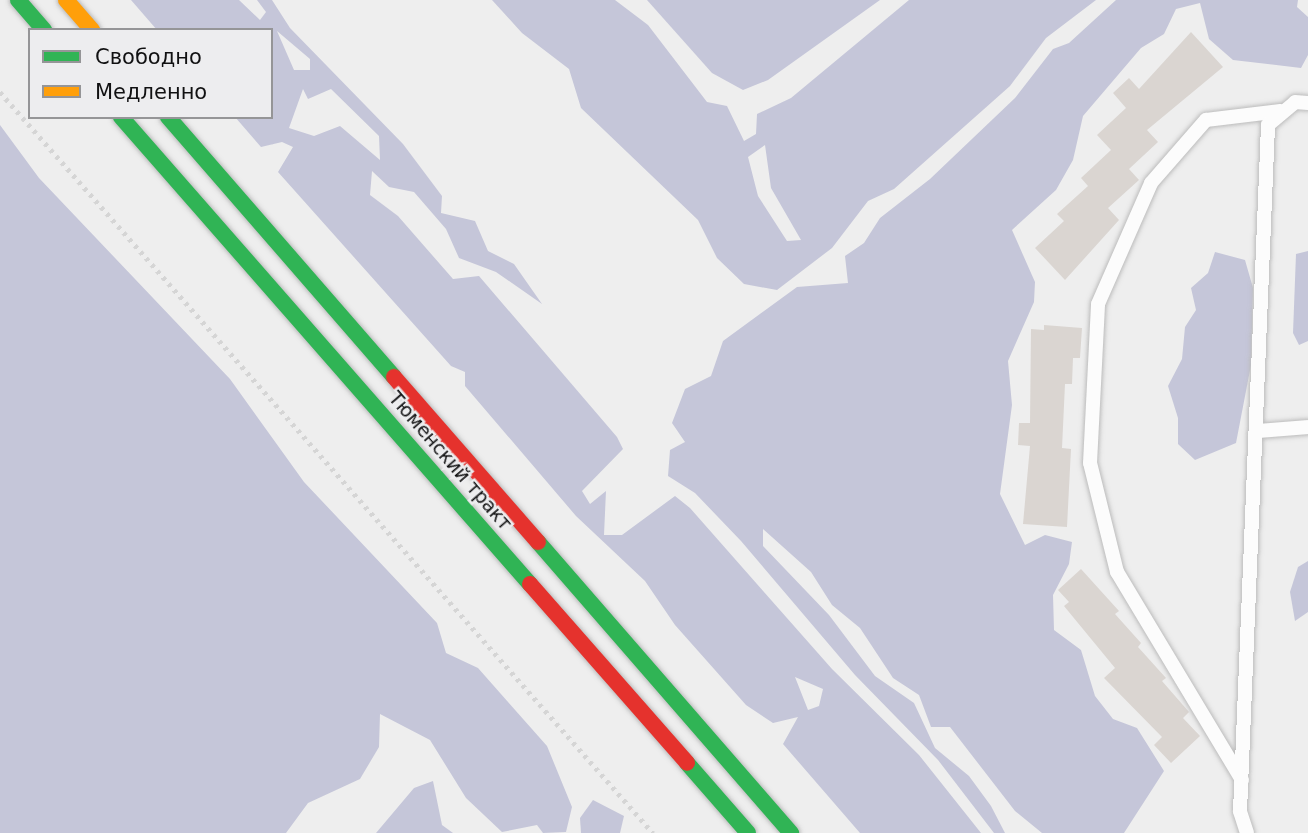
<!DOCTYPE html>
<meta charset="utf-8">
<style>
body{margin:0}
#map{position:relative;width:1308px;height:833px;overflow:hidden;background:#eee;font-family:"DejaVu Sans",sans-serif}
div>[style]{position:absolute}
.forest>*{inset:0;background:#c5c6d9}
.building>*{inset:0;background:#dad5d1}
.path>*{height:4.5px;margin-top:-2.25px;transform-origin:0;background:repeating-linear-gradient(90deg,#d5d5d5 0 3.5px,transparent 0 8.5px)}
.roads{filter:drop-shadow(0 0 2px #bcbcbc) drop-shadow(0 0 2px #bcbcbc)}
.lane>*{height:14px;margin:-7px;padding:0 7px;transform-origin:7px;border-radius:7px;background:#fcfcfc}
.fast>*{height:16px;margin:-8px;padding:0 8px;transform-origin:8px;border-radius:8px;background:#30b455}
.slow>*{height:16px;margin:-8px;padding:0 8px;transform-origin:8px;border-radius:8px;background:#ff9f0a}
.jam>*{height:16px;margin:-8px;padding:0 8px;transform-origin:8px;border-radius:8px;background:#e5322d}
span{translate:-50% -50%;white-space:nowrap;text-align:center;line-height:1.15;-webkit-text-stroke:5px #ededef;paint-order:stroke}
.street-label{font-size:19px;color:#111112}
.legend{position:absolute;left:28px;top:28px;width:245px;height:91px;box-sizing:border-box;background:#ededef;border:2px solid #959597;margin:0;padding:9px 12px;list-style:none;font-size:21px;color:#111112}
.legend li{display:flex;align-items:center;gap:14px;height:35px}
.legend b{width:35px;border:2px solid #959597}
</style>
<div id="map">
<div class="forest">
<i style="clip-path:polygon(evenodd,131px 0,239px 0,260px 20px,266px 12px,257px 0,272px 0,290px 28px,403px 144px,442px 196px,441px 213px,475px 221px,488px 251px,514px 264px,542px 304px,496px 272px,459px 258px,446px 229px,414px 192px,389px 187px,372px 171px,370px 195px,398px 216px,453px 279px,479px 276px,617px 437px,623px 449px,582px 491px,590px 504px,606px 491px,604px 535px,622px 535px,675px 496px,690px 508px,832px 669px,919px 755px,981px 833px,860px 833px,783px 744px,798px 717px,773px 723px,746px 705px,675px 625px,645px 581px,576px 516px,465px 386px,465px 372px,451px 366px,278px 172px,293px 147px,282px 142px,261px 147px,235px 117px,271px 117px,271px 30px,157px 30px,131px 0,277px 31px,310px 59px,310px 70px,294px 70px,277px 31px,131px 0,303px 89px,308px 99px,331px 89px,379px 136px,380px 160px,340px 126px,314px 136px,289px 128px,303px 89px,131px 0,795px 677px,823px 689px,819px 706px,808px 710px,795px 677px)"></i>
<i style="clip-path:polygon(evenodd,492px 0,615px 0,648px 25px,707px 102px,727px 106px,744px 141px,756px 134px,757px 114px,791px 98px,909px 0,1096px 0,1046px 38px,1010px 86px,894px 189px,868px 201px,832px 248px,777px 290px,744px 284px,717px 258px,698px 220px,581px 108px,569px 69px,522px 33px,492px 0,765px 145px,771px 188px,801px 240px,787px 241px,758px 196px,748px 157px,765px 145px)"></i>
<i style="clip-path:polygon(647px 0,880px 0,768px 80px,743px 90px,712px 73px)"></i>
<i style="clip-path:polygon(1116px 0,1298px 0,1297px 7px,1308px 17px,1308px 55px,1301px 68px,1233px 60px,1209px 39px,1200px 3px,1176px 9px,1164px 34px,1141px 48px,1083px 116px,1073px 160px,1056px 190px,1012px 230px,1035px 282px,1034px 302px,1008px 361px,1012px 405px,1000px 494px,1025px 545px,1045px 535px,1072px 542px,1069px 564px,1053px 595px,1054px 630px,1081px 650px,1095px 696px,1113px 719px,1137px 728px,1164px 771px,1124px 833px,1042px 833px,1015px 811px,950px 727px,931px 727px,919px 695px,893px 678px,860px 628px,832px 605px,811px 572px,763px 529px,763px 546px,829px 615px,875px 676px,914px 703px,935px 748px,969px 776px,991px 806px,1005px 833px,994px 833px,938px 760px,855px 675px,741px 541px,695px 493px,668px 476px,670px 450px,685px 442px,672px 423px,685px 389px,711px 376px,723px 341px,797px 287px,848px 283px,845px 256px,864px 243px,880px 218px,930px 179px,1015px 98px,1053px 49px,1069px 43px)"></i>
<i style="clip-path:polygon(0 125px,39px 178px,230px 379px,304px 482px,437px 623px,446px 653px,478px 668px,547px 746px,572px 807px,566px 832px,543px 833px,537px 825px,502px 832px,466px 798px,430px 740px,380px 714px,379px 747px,360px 779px,308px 803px,286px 833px,0 833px)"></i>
<i style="clip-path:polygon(1308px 251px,1308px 341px,1299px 345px,1293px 333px,1296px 254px)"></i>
<i style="clip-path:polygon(1215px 252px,1245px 260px,1253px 288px,1251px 365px,1236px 443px,1195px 460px,1178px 444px,1178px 418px,1168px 386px,1182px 359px,1185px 327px,1196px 310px,1191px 288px,1208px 273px)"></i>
<i style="clip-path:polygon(1308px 561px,1308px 612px,1295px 621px,1290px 592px,1298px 567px)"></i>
<i style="clip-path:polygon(433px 781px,442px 825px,453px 833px,376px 833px,414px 788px)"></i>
<i style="clip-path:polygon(593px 800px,624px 816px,620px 833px,581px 833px,580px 818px)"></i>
</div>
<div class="building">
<i style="clip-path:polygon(1191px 32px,1223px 67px,1147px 130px,1158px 142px,1129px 169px,1139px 180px,1108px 208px,1119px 220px,1065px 280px,1035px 248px,1064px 221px,1057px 214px,1088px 186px,1081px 178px,1111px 150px,1097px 135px,1126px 108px,1113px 93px,1129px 78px,1139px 89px)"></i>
<i style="clip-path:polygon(1044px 325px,1082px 328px,1080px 358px,1073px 358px,1072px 384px,1065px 384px,1062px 448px,1071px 449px,1067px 527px,1023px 524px,1030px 446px,1018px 445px,1019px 423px,1030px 423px,1031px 329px,1044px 330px)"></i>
<i style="clip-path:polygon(1081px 569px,1119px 611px,1115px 614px,1141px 643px,1138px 647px,1166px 678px,1162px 681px,1189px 712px,1183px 718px,1200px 736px,1171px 763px,1154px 745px,1162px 737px,1104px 678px,1115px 668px,1064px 606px,1069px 602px,1058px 590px)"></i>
</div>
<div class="path">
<i style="left:0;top:92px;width:988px;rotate:48.61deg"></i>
</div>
<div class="roads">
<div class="lane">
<i style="left:1259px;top:431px;width:49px;rotate:-4.7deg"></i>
<i style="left:1242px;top:780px;width:243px;rotate:-121deg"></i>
<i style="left:1117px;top:572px;width:112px;rotate:-103.9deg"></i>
<i style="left:1090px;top:463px;width:159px;rotate:-87.1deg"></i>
<i style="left:1098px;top:304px;width:132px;rotate:-66.3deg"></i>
<i style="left:1151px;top:183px;width:84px;rotate:-48.9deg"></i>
<i style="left:1206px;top:120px;width:75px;rotate:-6.9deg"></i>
<i style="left:1247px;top:833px;width:23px;rotate:-108deg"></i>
<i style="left:1240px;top:811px;width:687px;rotate:-87.66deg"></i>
<i style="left:1268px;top:125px;width:35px;rotate:-40deg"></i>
<i style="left:1295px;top:102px;width:13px;rotate:4deg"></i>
</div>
<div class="fast">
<i style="left:18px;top:0;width:40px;rotate:49deg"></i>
<i style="left:121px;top:117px;width:621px;rotate:48.79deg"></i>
<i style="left:168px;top:117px;width:344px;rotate:49deg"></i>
<i style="left:538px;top:542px;width:386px;rotate:49deg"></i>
<i style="left:687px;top:763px;width:93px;rotate:48.9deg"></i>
</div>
<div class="slow">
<i style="left:66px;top:0;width:40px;rotate:49deg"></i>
</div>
<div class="jam">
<i style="left:394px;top:377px;width:219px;rotate:48.9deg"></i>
<i style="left:530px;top:584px;width:238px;rotate:48.7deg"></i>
</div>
</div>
<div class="street-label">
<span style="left:450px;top:461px;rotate:49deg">Тюменский тракт</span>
</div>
<ul class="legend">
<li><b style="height:9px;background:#30b455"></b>Свободно</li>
<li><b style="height:9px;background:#ff9f0a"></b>Медленно</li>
</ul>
</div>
